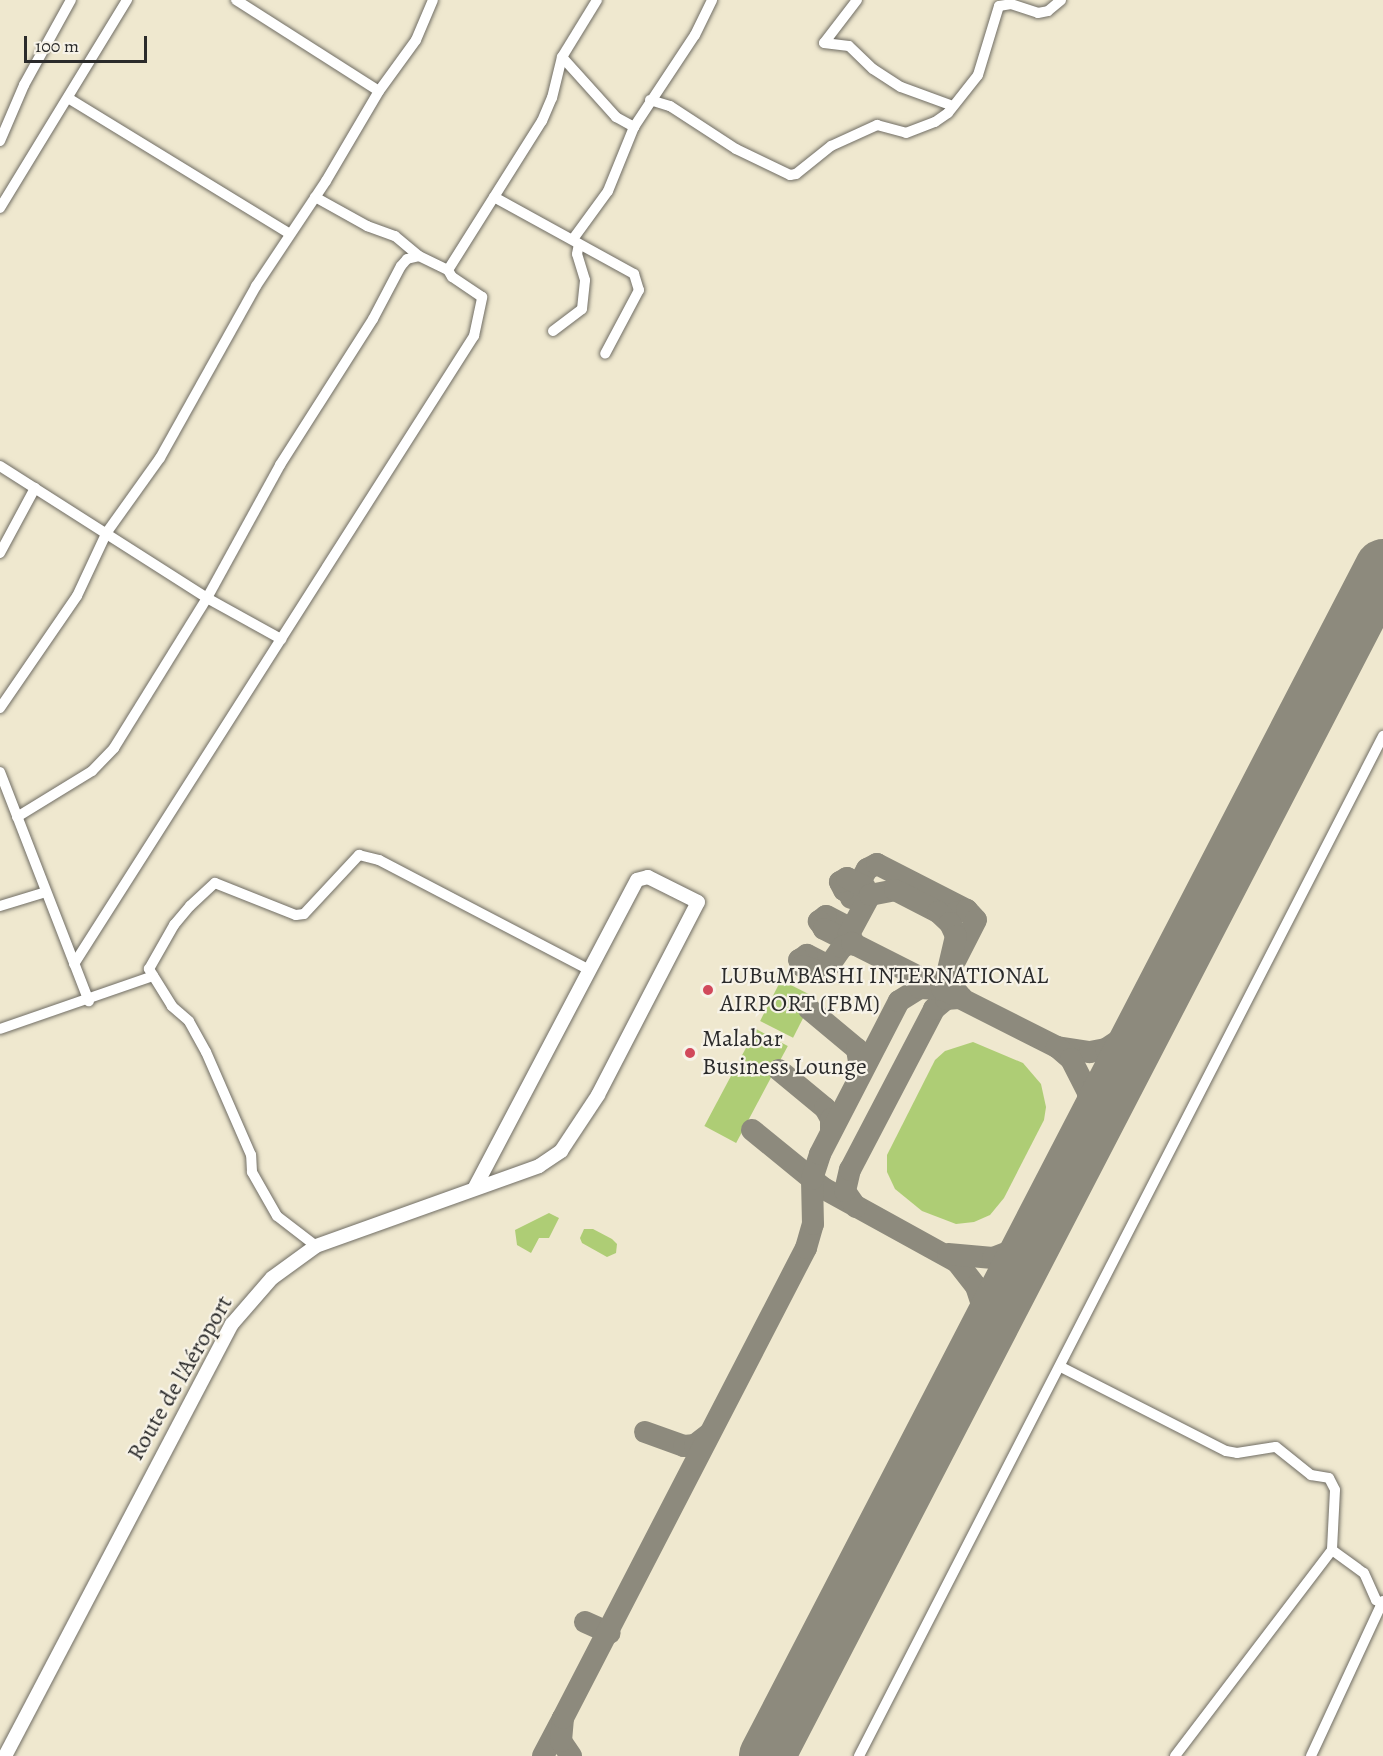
<!DOCTYPE html>
<meta charset="utf-8">
<style>
body{margin:0}
#map{position:relative;width:1383px;height:1756px;overflow:hidden;background:#efe8cf;font-family:Alegreya,serif}
div>[style]{position:absolute}
.green>*{inset:0;background:#aecd75;transform-origin:0 0}
.taxiway>*{height:22px;margin:-11px;padding:0 11px;transform-origin:11px;border-radius:11px;background:#8d8a7d}
.runway>*{height:56px;margin:-28px;padding:0 28px;transform-origin:28px;border-radius:28px;background:#8d8a7d}
.roads{filter:drop-shadow(0 0 2px #706d64) drop-shadow(0 0 2px #706d64)}
.minor>*{height:10px;margin:-5px;padding:0 5px;transform-origin:5px;border-radius:5px;background:#fff}
.major>*{height:14px;margin:-7px;padding:0 7px;transform-origin:7px;border-radius:7px;background:#fff}
.dots>*{width:16px;height:16px;translate:-50% -50%;box-sizing:border-box;border:3px solid #f7f3e8;border-radius:50%}
span{translate:-50% -50%;white-space:nowrap;text-align:center;line-height:1.15;-webkit-text-stroke:4.5px #f7f3e8;paint-order:stroke}
.poi-label{font-size:24px;color:#2b2b2b}
.left{translate:0 -50%;text-align:left}
.street-label{font-size:24px;color:#2b2b2b}
.scale{position:absolute;left:24px;top:36px;width:123px;height:27px;box-sizing:border-box;border:3px solid #2b2b2b;border-top:0;padding-left:8px;font-size:18px;line-height:21px;white-space:nowrap;color:#2b2b2b;-webkit-text-stroke:4px #f7f3e8;paint-order:stroke}
</style>
<div id="map">
<div class="green">
<i style="left:781px;top:980px;width:37px;height:46px;rotate:27deg"></i>
<i style="left:756px;top:1029px;width:36px;height:110px;rotate:28deg"></i>
<i style="clip-path:polygon(973px 1042px,1023px 1063px,1041px 1084px,1046px 1107px,1044px 1120px,1004px 1198px,990px 1215px,974px 1222px,956px 1224px,922px 1211px,895px 1189px,887px 1172px,887px 1155px,935px 1060px,945px 1051px)"></i>
<i style="clip-path:polygon(549px 1213px,559px 1218px,549px 1238px,539px 1238px,531px 1253px,517px 1245px,515px 1230px)"></i>
<i style="clip-path:polygon(584px 1229px,593px 1229px,612px 1239px,617px 1244px,616px 1253px,607px 1257px,582px 1243px,580px 1238px)"></i>
</div>
<div class="taxiway">
<i style="left:851px;top:898px;width:33px;rotate:-61deg"></i>
<i style="left:867px;top:869px;width:11px;rotate:-27deg"></i>
<i style="left:877px;top:864px;width:101px;rotate:27.1deg"></i>
<i style="left:860px;top:905px;width:6px;rotate:-99deg"></i>
<i style="left:859px;top:899px;width:17px;rotate:-149deg"></i>
<i style="left:844px;top:890px;width:9px;rotate:-117deg"></i>
<i style="left:840px;top:882px;width:8px;rotate:-30deg"></i>
<i style="left:847px;top:878px;width:20px;rotate:27deg"></i>
<i style="left:955px;top:913px;width:12px;rotate:-14deg"></i>
<i style="left:967px;top:910px;width:13px;rotate:48deg"></i>
<i style="left:976px;top:920px;width:44px;rotate:117.1deg"></i>
<i style="left:844px;top:925px;width:20px;rotate:-153deg"></i>
<i style="left:826px;top:916px;width:9px;rotate:144deg"></i>
<i style="left:819px;top:921px;width:9px;rotate:58deg"></i>
<i style="left:824px;top:929px;width:31px;rotate:27deg"></i>
<i style="left:855px;top:945px;width:13px;rotate:-119deg"></i>
<i style="left:849px;top:934px;width:44px;rotate:-61.7deg"></i>
<i style="left:870px;top:895px;width:25px;rotate:-11deg"></i>
<i style="left:895px;top:890px;width:48px;rotate:27.1deg"></i>
<i style="left:938px;top:912px;width:16px;rotate:43deg"></i>
<i style="left:950px;top:923px;width:14px;rotate:65deg"></i>
<i style="left:956px;top:936px;width:44px;rotate:103.1deg"></i>
<i style="left:946px;top:979px;width:23px;rotate:50deg"></i>
<i style="left:823px;top:963px;width:18px;rotate:-153deg"></i>
<i style="left:807px;top:955px;width:9px;rotate:148deg"></i>
<i style="left:799px;top:960px;width:7px;rotate:63deg"></i>
<i style="left:802px;top:966px;width:23px;rotate:18deg"></i>
<i style="left:824px;top:973px;width:32px;rotate:-55deg"></i>
<i style="left:842px;top:947px;width:11px;rotate:-22deg"></i>
<i style="left:852px;top:943px;width:97px;rotate:26.8deg"></i>
<i style="left:809px;top:1009px;width:62px;rotate:39.8deg"></i>
<i style="left:857px;top:1049px;width:24px;rotate:81deg"></i>
<i style="left:1057px;top:1047px;width:33px;rotate:9deg"></i>
<i style="left:1090px;top:1052px;width:16px;rotate:-11deg"></i>
<i style="left:1106px;top:1049px;width:50px;rotate:-33.7deg"></i>
<i style="left:779px;top:1070px;width:60px;rotate:39.6deg"></i>
<i style="left:825px;top:1108px;width:13px;rotate:61deg"></i>
<i style="left:831px;top:1119px;width:12px;rotate:90deg"></i>
<i style="left:752px;top:1130px;width:92px;rotate:39.2deg"></i>
<i style="left:823px;top:1188px;width:153px;rotate:28.9deg"></i>
<i style="left:957px;top:1262px;width:31px;rotate:52deg"></i>
<i style="left:976px;top:1286px;width:20px;rotate:72deg"></i>
<i style="left:982px;top:1305px;width:26px;rotate:90deg"></i>
<i style="left:982px;top:1331px;width:22px;rotate:103deg"></i>
<i style="left:856px;top:1207px;width:19px;rotate:-125deg"></i>
<i style="left:845px;top:1191px;width:22px;rotate:-77deg"></i>
<i style="left:850px;top:1170px;width:182px;rotate:-62.4deg"></i>
<i style="left:934px;top:1009px;width:16px;rotate:-40deg"></i>
<i style="left:946px;top:999px;width:16px;rotate:-4deg"></i>
<i style="left:948px;top:1254px;width:45px;rotate:5.1deg"></i>
<i style="left:993px;top:1258px;width:22px;rotate:-21deg"></i>
<i style="left:1014px;top:1250px;width:29px;rotate:-35deg"></i>
<i style="left:645px;top:1432px;width:41px;rotate:19.7deg"></i>
<i style="left:684px;top:1446px;width:11px;rotate:-5deg"></i>
<i style="left:695px;top:1445px;width:18px;rotate:-38deg"></i>
<i style="left:585px;top:1622px;width:27px;rotate:24deg"></i>
<i style="left:543px;top:1756px;width:41px;rotate:-62.2deg"></i>
<i style="left:571px;top:1756px;width:18px;rotate:-124deg"></i>
<i style="left:561px;top:1741px;width:23px;rotate:-85deg"></i>
<i style="left:563px;top:1718px;width:529px;rotate:-62.66deg"></i>
<i style="left:806px;top:1248px;width:25px;rotate:-74deg"></i>
<i style="left:813px;top:1224px;width:45px;rotate:-91.3deg"></i>
<i style="left:812px;top:1179px;width:26px;rotate:-72deg"></i>
<i style="left:820px;top:1154px;width:172px;rotate:-62.7deg"></i>
<i style="left:899px;top:1001px;width:25px;rotate:-32deg"></i>
<i style="left:920px;top:988px;width:22px;rotate:3deg"></i>
<i style="left:942px;top:989px;width:129px;rotate:26.8deg"></i>
<i style="left:1057px;top:1047px;width:18px;rotate:41deg"></i>
<i style="left:1071px;top:1059px;width:37px;rotate:63deg"></i>
<i style="left:1088px;top:1092px;width:34px;rotate:88deg"></i>
<i style="left:1089px;top:1126px;width:24px;rotate:107deg"></i>
</div>
<div class="runway">
<i style="left:767px;top:1756px;width:1339px;rotate:-62.61deg"></i>
</div>
<div class="roads">
<div class="minor">
<i style="left:236px;top:0;width:169px;rotate:32.5deg"></i>
<i style="left:857px;top:0;width:54px;rotate:127.5deg"></i>
<i style="left:824px;top:43px;width:25px;rotate:7deg"></i>
<i style="left:849px;top:46px;width:33px;rotate:44deg"></i>
<i style="left:873px;top:69px;width:33px;rotate:33deg"></i>
<i style="left:901px;top:87px;width:55px;rotate:20.1deg"></i>
<i style="left:562px;top:57px;width:81px;rotate:48deg"></i>
<i style="left:616px;top:117px;width:21px;rotate:29deg"></i>
<i style="left:68px;top:98px;width:260px;rotate:31.5deg"></i>
<i style="left:650px;top:100px;width:21px;rotate:17deg"></i>
<i style="left:670px;top:106px;width:79px;rotate:33.1deg"></i>
<i style="left:736px;top:149px;width:60px;rotate:25.7deg"></i>
<i style="left:790px;top:175px;width:6px;rotate:-9deg"></i>
<i style="left:796px;top:174px;width:45px;rotate:-38.7deg"></i>
<i style="left:831px;top:146px;width:51px;rotate:-24.5deg"></i>
<i style="left:877px;top:125px;width:30px;rotate:15deg"></i>
<i style="left:906px;top:133px;width:31px;rotate:-21deg"></i>
<i style="left:935px;top:122px;width:16px;rotate:-35deg"></i>
<i style="left:948px;top:113px;width:48px;rotate:-51.7deg"></i>
<i style="left:978px;top:75px;width:72px;rotate:-73.1deg"></i>
<i style="left:999px;top:6px;width:12px;rotate:-9deg"></i>
<i style="left:1011px;top:4px;width:28px;rotate:18deg"></i>
<i style="left:1038px;top:13px;width:10px;rotate:-11deg"></i>
<i style="left:1048px;top:11px;width:17px;rotate:-40deg"></i>
<i style="left:0;top:141px;width:61px;rotate:-66.8deg"></i>
<i style="left:24px;top:85px;width:97px;rotate:-61.1deg"></i>
<i style="left:315px;top:197px;width:60px;rotate:29.1deg"></i>
<i style="left:367px;top:226px;width:30px;rotate:20deg"></i>
<i style="left:395px;top:236px;width:31px;rotate:40deg"></i>
<i style="left:494px;top:197px;width:160px;rotate:28.8deg"></i>
<i style="left:634px;top:274px;width:17px;rotate:73deg"></i>
<i style="left:639px;top:290px;width:72px;rotate:118deg"></i>
<i style="left:0;top:208px;width:244px;rotate:-58.6deg"></i>
<i style="left:573px;top:239px;width:59px;rotate:-53.9deg"></i>
<i style="left:608px;top:191px;width:69px;rotate:-67.9deg"></i>
<i style="left:634px;top:127px;width:110px;rotate:-56.5deg"></i>
<i style="left:695px;top:35px;width:39px;rotate:-64deg"></i>
<i style="left:553px;top:331px;width:36px;rotate:-37deg"></i>
<i style="left:582px;top:309px;width:29px;rotate:-84deg"></i>
<i style="left:585px;top:280px;width:27px;rotate:-107deg"></i>
<i style="left:577px;top:254px;width:10px;rotate:-79deg"></i>
<i style="left:0;top:466px;width:246px;rotate:32.5deg"></i>
<i style="left:207px;top:598px;width:85px;rotate:29deg"></i>
<i style="left:0;top:553px;width:74px;rotate:-61.7deg"></i>
<i style="left:0;top:708px;width:136px;rotate:-55.5deg"></i>
<i style="left:77px;top:596px;width:71px;rotate:-64.9deg"></i>
<i style="left:107px;top:532px;width:91px;rotate:-54.4deg"></i>
<i style="left:160px;top:458px;width:197px;rotate:-60.8deg"></i>
<i style="left:256px;top:286px;width:126px;rotate:-56.3deg"></i>
<i style="left:326px;top:181px;width:104px;rotate:-59.5deg"></i>
<i style="left:379px;top:91px;width:63px;rotate:-54deg"></i>
<i style="left:416px;top:40px;width:43px;rotate:-67deg"></i>
<i style="left:0;top:772px;width:246px;rotate:68.8deg"></i>
<i style="left:17px;top:817px;width:88px;rotate:-31.5deg"></i>
<i style="left:92px;top:771px;width:32px;rotate:-46deg"></i>
<i style="left:114px;top:748px;width:176px;rotate:-58.2deg"></i>
<i style="left:207px;top:598px;width:152px;rotate:-61.2deg"></i>
<i style="left:280px;top:465px;width:173px;rotate:-57.5deg"></i>
<i style="left:373px;top:319px;width:60px;rotate:-62.2deg"></i>
<i style="left:401px;top:266px;width:9px;rotate:-49deg"></i>
<i style="left:407px;top:259px;width:12px;rotate:-14deg"></i>
<i style="left:419px;top:256px;width:32px;rotate:26deg"></i>
<i style="left:0;top:906px;width:48px;rotate:-16.9deg"></i>
<i style="left:74px;top:964px;width:745px;rotate:-57.51deg"></i>
<i style="left:474px;top:336px;width:40px;rotate:-78deg"></i>
<i style="left:482px;top:297px;width:36px;rotate:-146deg"></i>
<i style="left:452px;top:277px;width:8px;rotate:-120deg"></i>
<i style="left:448px;top:270px;width:176px;rotate:-57.8deg"></i>
<i style="left:542px;top:121px;width:25px;rotate:-67deg"></i>
<i style="left:552px;top:98px;width:42px;rotate:-76.3deg"></i>
<i style="left:562px;top:57px;width:67px;rotate:-58.4deg"></i>
<i style="left:0;top:1029px;width:162px;rotate:-19.1deg"></i>
<i style="left:316px;top:1246px;width:49px;rotate:-142.4deg"></i>
<i style="left:277px;top:1216px;width:51px;rotate:-119.6deg"></i>
<i style="left:252px;top:1172px;width:17px;rotate:-93deg"></i>
<i style="left:251px;top:1155px;width:112px;rotate:-113.6deg"></i>
<i style="left:206px;top:1052px;width:35px;rotate:-119deg"></i>
<i style="left:189px;top:1021px;width:23px;rotate:-139deg"></i>
<i style="left:172px;top:1006px;width:44px;rotate:-121.9deg"></i>
<i style="left:149px;top:969px;width:51px;rotate:-60.4deg"></i>
<i style="left:174px;top:925px;width:25px;rotate:-50deg"></i>
<i style="left:190px;top:906px;width:34px;rotate:-43deg"></i>
<i style="left:215px;top:883px;width:87px;rotate:21.6deg"></i>
<i style="left:296px;top:915px;width:8px;rotate:-7deg"></i>
<i style="left:304px;top:914px;width:81px;rotate:-47deg"></i>
<i style="left:359px;top:855px;width:21px;rotate:14deg"></i>
<i style="left:379px;top:860px;width:237px;rotate:27.6deg"></i>
<i style="left:1061px;top:1367px;width:185px;rotate:27deg"></i>
<i style="left:1226px;top:1451px;width:11px;rotate:10deg"></i>
<i style="left:1237px;top:1453px;width:39px;rotate:-9deg"></i>
<i style="left:1276px;top:1447px;width:45px;rotate:38.7deg"></i>
<i style="left:1311px;top:1475px;width:18px;rotate:9deg"></i>
<i style="left:1329px;top:1478px;width:13px;rotate:63deg"></i>
<i style="left:1335px;top:1490px;width:60px;rotate:92.9deg"></i>
<i style="left:1332px;top:1550px;width:39px;rotate:36deg"></i>
<i style="left:1364px;top:1573px;width:30px;rotate:66deg"></i>
<i style="left:1376px;top:1600px;width:8px;rotate:30deg"></i>
<i style="left:859px;top:1756px;width:1147px;rotate:-62.81deg"></i>
<i style="left:1175px;top:1756px;width:259px;rotate:-52.7deg"></i>
<i style="left:1311px;top:1756px;width:171px;rotate:-65.1deg"></i>
</div>
<div class="major">
<i style="left:5px;top:1756px;width:488px;rotate:-62.3deg"></i>
<i style="left:232px;top:1324px;width:61px;rotate:-49deg"></i>
<i style="left:272px;top:1278px;width:54px;rotate:-36deg"></i>
<i style="left:316px;top:1246px;width:237px;rotate:-19.7deg"></i>
<i style="left:539px;top:1166px;width:27px;rotate:-34deg"></i>
<i style="left:561px;top:1151px;width:67px;rotate:-56.5deg"></i>
<i style="left:598px;top:1095px;width:217px;rotate:-62.6deg"></i>
<i style="left:698px;top:902px;width:56px;rotate:-153.4deg"></i>
<i style="left:648px;top:877px;width:11px;rotate:165deg"></i>
<i style="left:637px;top:880px;width:347px;rotate:117.8deg"></i>
</div>
</div>
<div class="dots">
<i style="left:708px;top:990px;background:#d1495b"></i>
<i style="left:690px;top:1053px;background:#d1495b"></i>
</div>
<div class="poi-label">
<span class="left" style="left:720px;top:990px">LUBuMBASHI INTERNATIONAL<br>AIRPORT (FBM)</span>
<span class="left" style="left:702px;top:1053px">Malabar<br>Business Lounge</span>
</div>
<div class="street-label">
<span style="left:180px;top:1378px;rotate:-60deg">Route de l'Aéroport</span>
</div>
<div class="scale">100 m</div>
</div>
